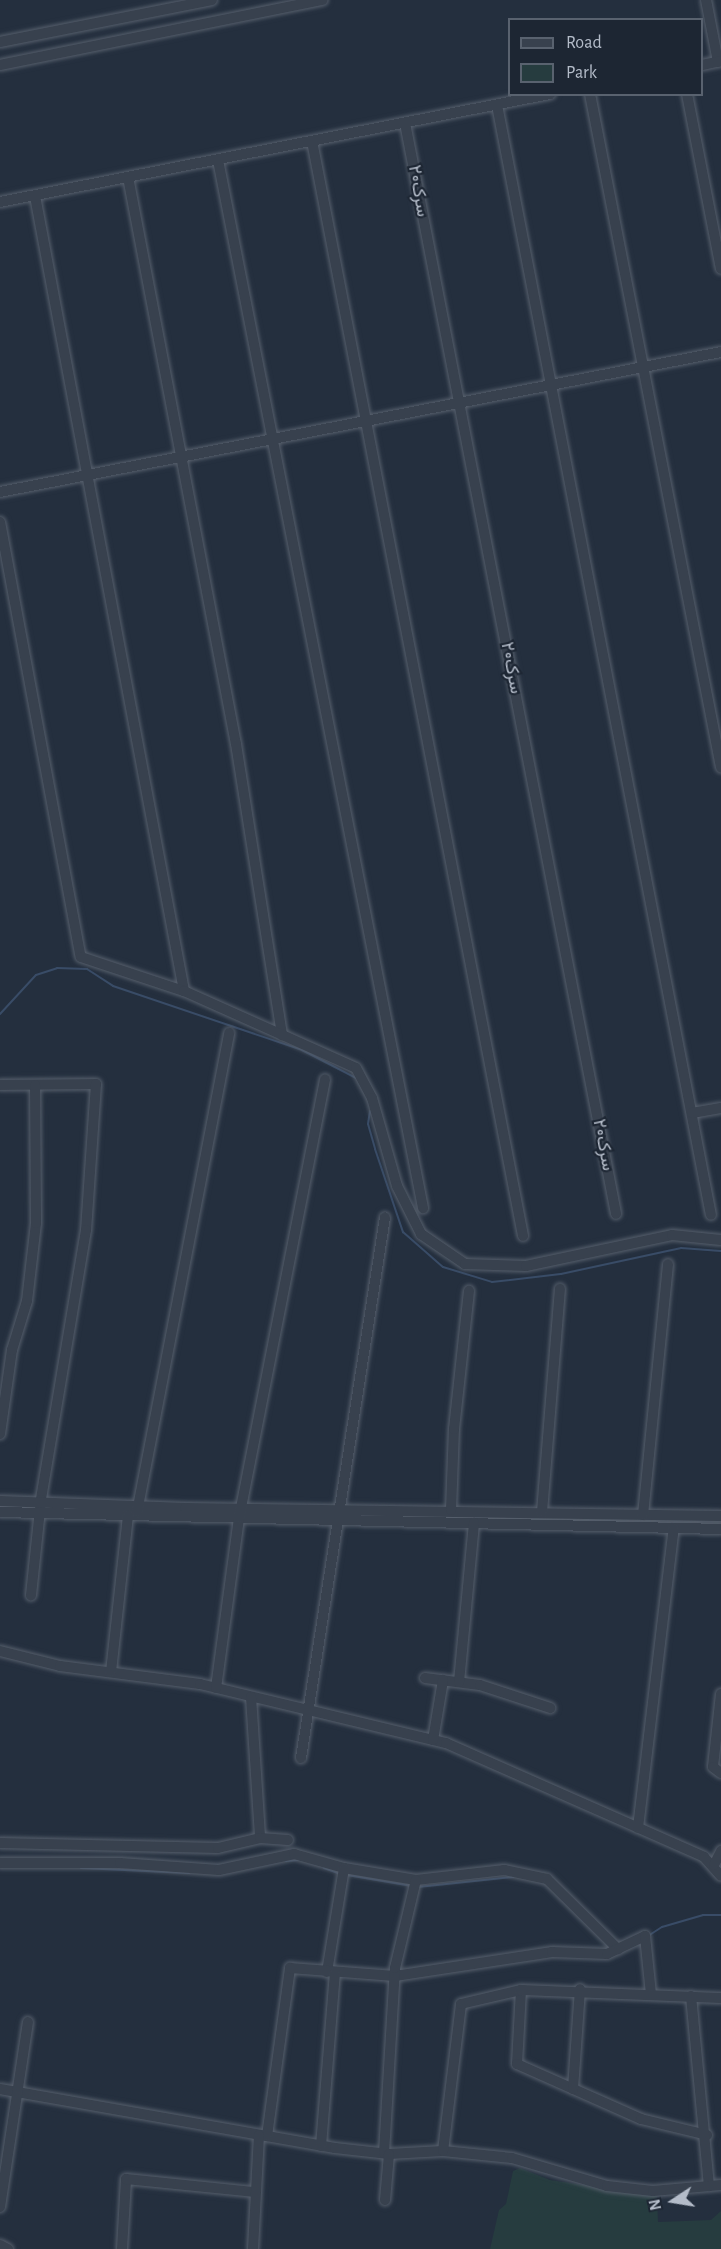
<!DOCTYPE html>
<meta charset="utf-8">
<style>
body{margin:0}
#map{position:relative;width:721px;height:2249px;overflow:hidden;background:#242f3e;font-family:"Alegreya Sans",Vazirmatn,sans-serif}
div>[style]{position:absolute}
.green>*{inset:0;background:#263c3f}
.stream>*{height:2px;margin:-1px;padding:0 1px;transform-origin:1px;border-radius:1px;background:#394c67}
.roads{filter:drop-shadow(0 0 2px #565f6c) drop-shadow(0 0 2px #565f6c)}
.minor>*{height:10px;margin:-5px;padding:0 5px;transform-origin:5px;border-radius:5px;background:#38414e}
span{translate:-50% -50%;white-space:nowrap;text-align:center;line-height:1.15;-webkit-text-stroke:4.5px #1d2633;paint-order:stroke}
.street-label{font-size:18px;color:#b4bcc9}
.legend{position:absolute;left:508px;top:18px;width:195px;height:78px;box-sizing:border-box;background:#1d2633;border:2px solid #59626f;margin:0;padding:8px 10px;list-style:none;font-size:18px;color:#b4bcc9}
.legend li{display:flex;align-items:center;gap:12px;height:30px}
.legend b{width:30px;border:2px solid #59626f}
.north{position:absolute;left:643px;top:2171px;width:60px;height:60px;-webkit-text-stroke:4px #1d2633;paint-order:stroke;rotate:258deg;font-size:16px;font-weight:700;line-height:24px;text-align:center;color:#b4bcc9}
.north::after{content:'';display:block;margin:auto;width:21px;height:27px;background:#b4bcc9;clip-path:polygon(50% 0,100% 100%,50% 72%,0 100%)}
</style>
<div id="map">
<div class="green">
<i style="clip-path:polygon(520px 2168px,550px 2180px,657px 2196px,658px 2222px,711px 2220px,721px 2211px,721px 2249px,490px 2249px,499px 2210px,506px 2204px,513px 2171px)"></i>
</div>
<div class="stream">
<i style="left:0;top:1014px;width:53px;rotate:-47.3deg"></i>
<i style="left:36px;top:975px;width:22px;rotate:-18deg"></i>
<i style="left:57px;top:968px;width:30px;rotate:2deg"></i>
<i style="left:87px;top:969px;width:31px;rotate:33deg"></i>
<i style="left:113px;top:986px;width:200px;rotate:18.7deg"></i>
<i style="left:302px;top:1050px;width:61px;rotate:27.4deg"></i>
<i style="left:370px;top:1111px;width:13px;rotate:99deg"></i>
<i style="left:368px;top:1124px;width:26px;rotate:74deg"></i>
<i style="left:375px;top:1149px;width:88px;rotate:71.4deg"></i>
<i style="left:403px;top:1232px;width:53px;rotate:41.2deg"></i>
<i style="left:443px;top:1267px;width:51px;rotate:17deg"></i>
<i style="left:492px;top:1282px;width:69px;rotate:-6.6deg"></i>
<i style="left:561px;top:1274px;width:123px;rotate:-12.2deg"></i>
<i style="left:681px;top:1248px;width:40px;rotate:4.3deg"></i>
<i style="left:286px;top:1861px;width:13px;rotate:-4deg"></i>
<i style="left:81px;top:1868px;width:108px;rotate:2.7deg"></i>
<i style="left:324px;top:1868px;width:15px;rotate:20deg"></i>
<i style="left:347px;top:1875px;width:66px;rotate:9.6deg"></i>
<i style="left:418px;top:1887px;width:96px;rotate:-6deg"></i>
<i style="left:648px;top:1936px;width:17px;rotate:-33deg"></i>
<i style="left:662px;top:1927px;width:43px;rotate:-16.3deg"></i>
<i style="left:703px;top:1915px;width:18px"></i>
</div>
<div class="roads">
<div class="minor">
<i style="left:706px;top:0;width:63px;rotate:79deg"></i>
<i style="left:0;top:42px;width:216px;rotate:-11.2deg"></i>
<i style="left:0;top:65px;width:329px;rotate:-11.4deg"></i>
<i style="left:702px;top:65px;width:19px;rotate:-12deg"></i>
<i style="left:590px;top:94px;width:686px;rotate:78.99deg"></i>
<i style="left:687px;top:94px;width:178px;rotate:79deg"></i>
<i style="left:497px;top:105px;width:1130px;rotate:79.09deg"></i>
<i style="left:405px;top:123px;width:1111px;rotate:79.05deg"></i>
<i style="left:312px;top:141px;width:1115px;rotate:79.09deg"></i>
<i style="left:218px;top:160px;width:1068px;rotate:78.93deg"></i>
<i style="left:128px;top:177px;width:577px;rotate:79.22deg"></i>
<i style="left:236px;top:744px;width:295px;rotate:81deg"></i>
<i style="left:35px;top:196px;width:809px;rotate:79.38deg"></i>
<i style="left:0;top:202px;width:561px;rotate:-11.11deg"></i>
<i style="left:0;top:492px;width:734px;rotate:-10.99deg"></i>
<i style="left:0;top:522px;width:442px;rotate:79.5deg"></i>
<i style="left:81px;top:957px;width:108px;rotate:18.3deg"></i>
<i style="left:184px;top:991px;width:188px;rotate:24.1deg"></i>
<i style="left:356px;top:1068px;width:34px;rotate:62deg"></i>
<i style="left:372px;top:1098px;width:91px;rotate:74.1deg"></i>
<i style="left:397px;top:1186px;width:54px;rotate:63.4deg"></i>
<i style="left:421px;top:1234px;width:53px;rotate:34.3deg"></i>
<i style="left:465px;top:1264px;width:61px;rotate:1.9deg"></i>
<i style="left:526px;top:1266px;width:149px;rotate:-12deg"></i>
<i style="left:672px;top:1235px;width:49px;rotate:5.8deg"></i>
<i style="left:0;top:1085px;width:96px;rotate:-0.6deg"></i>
<i style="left:96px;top:1084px;width:146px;rotate:93.9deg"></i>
<i style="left:86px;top:1230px;width:274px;rotate:99.5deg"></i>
<i style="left:41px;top:1500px;width:96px;rotate:96deg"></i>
<i style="left:692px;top:1113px;width:29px;rotate:-10deg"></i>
<i style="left:0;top:1434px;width:85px;rotate:-81.9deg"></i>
<i style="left:12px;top:1350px;width:51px;rotate:-73deg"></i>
<i style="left:27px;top:1301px;width:79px;rotate:-83.4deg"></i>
<i style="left:36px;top:1223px;width:138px;rotate:-90.4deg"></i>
<i style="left:0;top:1501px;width:185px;rotate:2.2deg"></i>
<i style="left:185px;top:1508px;width:536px;rotate:0.86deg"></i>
<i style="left:451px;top:1510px;width:81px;rotate:-87.9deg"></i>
<i style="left:454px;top:1429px;width:139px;rotate:-83.8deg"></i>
<i style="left:0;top:1512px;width:721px;rotate:1.35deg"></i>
<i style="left:137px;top:1512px;width:488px;rotate:-79.1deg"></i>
<i style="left:542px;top:1512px;width:224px;rotate:-85.4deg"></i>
<i style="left:643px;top:1515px;width:252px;rotate:-84.3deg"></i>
<i style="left:0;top:1651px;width:62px;rotate:14deg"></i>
<i style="left:60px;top:1666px;width:141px;rotate:7.3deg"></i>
<i style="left:200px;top:1684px;width:253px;rotate:13.5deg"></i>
<i style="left:446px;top:1743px;width:282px;rotate:23.8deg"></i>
<i style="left:704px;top:1857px;width:25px;rotate:48deg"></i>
<i style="left:111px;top:1672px;width:158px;rotate:-83.8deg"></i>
<i style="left:425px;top:1678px;width:55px;rotate:7.3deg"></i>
<i style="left:480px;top:1685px;width:74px;rotate:18.2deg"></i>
<i style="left:459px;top:1682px;width:160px;rotate:-84.6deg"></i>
<i style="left:216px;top:1688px;width:172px;rotate:-82.3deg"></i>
<i style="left:239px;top:1518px;width:447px;rotate:-78.9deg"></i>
<i style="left:721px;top:1694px;width:73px;rotate:96.3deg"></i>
<i style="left:713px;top:1767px;width:10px;rotate:37deg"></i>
<i style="left:251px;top:1697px;width:141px;rotate:86.3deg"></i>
<i style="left:433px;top:1740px;width:61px;rotate:-80.5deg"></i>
<i style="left:301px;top:1758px;width:547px;rotate:-81.17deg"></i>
<i style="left:638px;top:1828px;width:302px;rotate:-83.2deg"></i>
<i style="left:0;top:1843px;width:218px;rotate:1.3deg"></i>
<i style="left:218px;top:1848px;width:43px;rotate:-13.4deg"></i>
<i style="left:260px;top:1838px;width:28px;rotate:4deg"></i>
<i style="left:0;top:1863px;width:120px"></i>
<i style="left:120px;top:1863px;width:99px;rotate:4deg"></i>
<i style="left:219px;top:1870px;width:77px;rotate:-12deg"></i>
<i style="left:294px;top:1854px;width:52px;rotate:15.6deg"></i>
<i style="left:344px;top:1868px;width:73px;rotate:9.5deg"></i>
<i style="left:416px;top:1880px;width:89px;rotate:-6.5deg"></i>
<i style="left:504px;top:1870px;width:44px;rotate:11.8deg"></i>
<i style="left:547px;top:1879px;width:100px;rotate:44.6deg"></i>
<i style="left:714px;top:1865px;width:16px;rotate:-63deg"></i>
<i style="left:327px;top:1972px;width:105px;rotate:-80.7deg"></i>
<i style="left:521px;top:1990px;width:74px;rotate:93.1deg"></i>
<i style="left:517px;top:2064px;width:136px;rotate:23.9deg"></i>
<i style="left:641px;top:2119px;width:68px;rotate:13.6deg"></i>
<i style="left:691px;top:1996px;width:191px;rotate:84.6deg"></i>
<i style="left:0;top:2089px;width:340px;rotate:10deg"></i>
<i style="left:335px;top:2148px;width:54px;rotate:6.3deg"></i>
<i style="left:389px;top:2154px;width:54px;rotate:-3.2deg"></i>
<i style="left:443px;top:2151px;width:69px;rotate:5.8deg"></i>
<i style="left:512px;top:2158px;width:99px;rotate:16.4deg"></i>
<i style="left:607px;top:2186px;width:46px;rotate:6.2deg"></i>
<i style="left:653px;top:2191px;width:68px;rotate:-5deg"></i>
<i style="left:573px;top:2089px;width:100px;rotate:-86deg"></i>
<i style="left:267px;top:2136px;width:170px;rotate:-82.2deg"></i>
<i style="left:290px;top:1968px;width:105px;rotate:4.4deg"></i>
<i style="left:395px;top:1976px;width:159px;rotate:-8.7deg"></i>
<i style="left:552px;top:1952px;width:55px;rotate:2.1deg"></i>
<i style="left:607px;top:1954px;width:42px;rotate:-25.3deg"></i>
<i style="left:645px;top:1936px;width:58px;rotate:84.1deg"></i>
<i style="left:321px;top:2146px;width:174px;rotate:-85.4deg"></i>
<i style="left:443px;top:2151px;width:148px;rotate:-83deg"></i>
<i style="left:461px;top:2004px;width:62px;rotate:-13.1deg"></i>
<i style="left:521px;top:1990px;width:200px;rotate:2.3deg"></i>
<i style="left:384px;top:2153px;width:185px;rotate:-86.6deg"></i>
<i style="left:395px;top:1968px;width:90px;rotate:-76.6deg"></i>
<i style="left:385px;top:2200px;width:46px;rotate:-85deg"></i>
<i style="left:0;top:2207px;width:187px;rotate:-81.4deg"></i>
<i style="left:0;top:2245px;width:9px;rotate:27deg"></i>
<i style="left:122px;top:2249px;width:70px;rotate:-86.7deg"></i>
<i style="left:126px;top:2179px;width:130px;rotate:5.8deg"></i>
<i style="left:253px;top:2249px;width:114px;rotate:-87deg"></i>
</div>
</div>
<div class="street-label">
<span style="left:418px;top:191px;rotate:80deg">سرک۲۰</span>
<span style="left:511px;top:668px;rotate:79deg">سرک۲۰</span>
<span style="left:603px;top:1145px;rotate:79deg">سرک۲۰</span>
</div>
<ul class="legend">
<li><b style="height:8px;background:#38414e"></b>Road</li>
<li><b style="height:16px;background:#263c3f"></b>Park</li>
</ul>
<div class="north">N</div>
</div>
